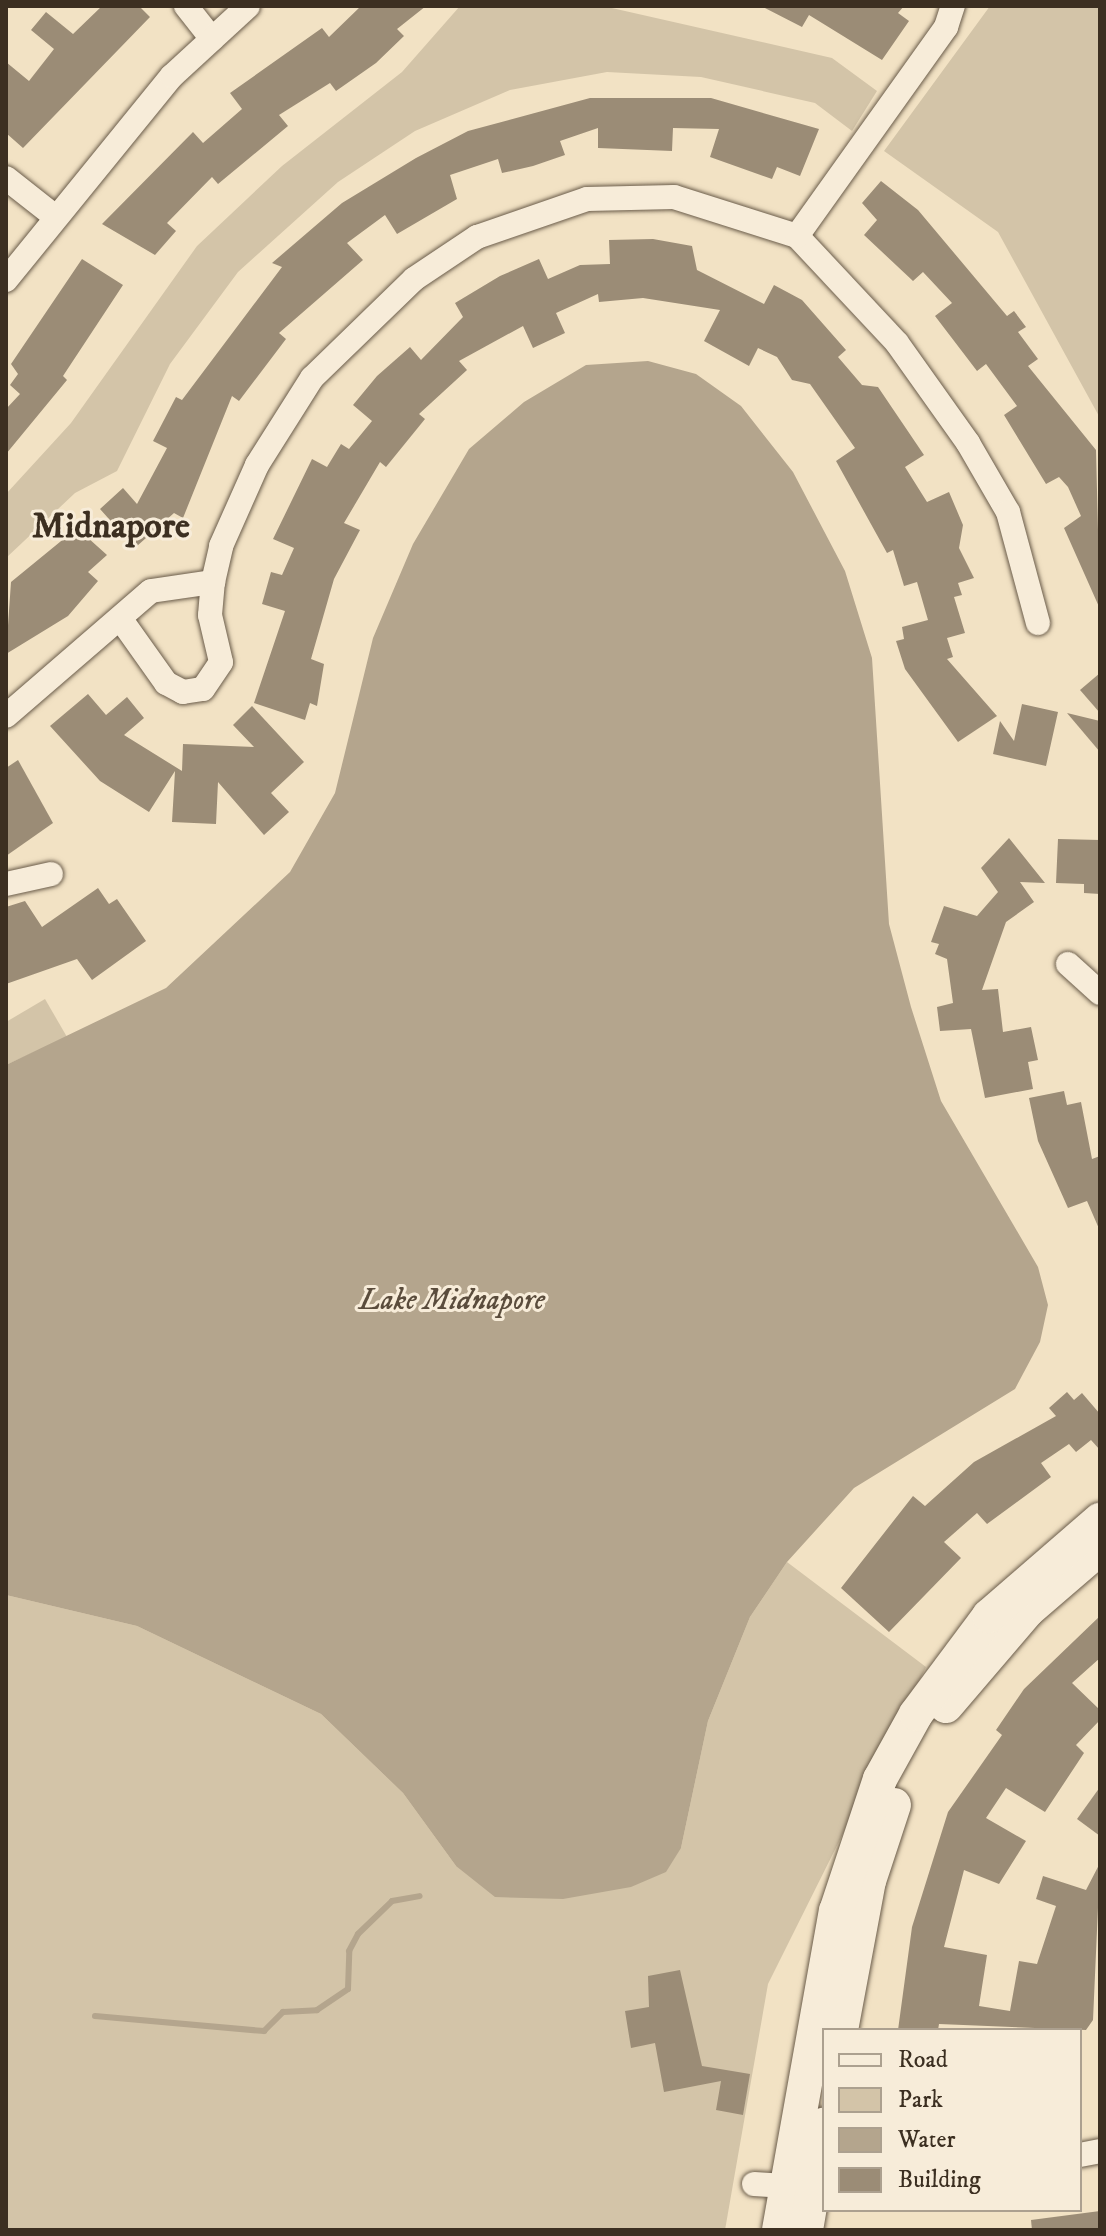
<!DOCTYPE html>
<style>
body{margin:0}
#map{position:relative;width:1106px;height:2236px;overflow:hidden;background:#f2e2c4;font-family:"IM FELL DW Pica",serif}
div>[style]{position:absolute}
.green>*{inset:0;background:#d3c4a8}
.water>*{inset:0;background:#b4a58d}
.stream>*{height:6px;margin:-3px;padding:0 3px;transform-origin:3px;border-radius:3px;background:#b4a58d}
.building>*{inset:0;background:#9b8c76}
.roads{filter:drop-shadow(0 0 2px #6a5c4a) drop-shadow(0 0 2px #6a5c4a)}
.street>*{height:24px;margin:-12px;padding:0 12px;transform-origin:12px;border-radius:12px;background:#f7ecd9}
.secondary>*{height:34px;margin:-17px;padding:0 17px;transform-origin:17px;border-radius:17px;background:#f7ecd9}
span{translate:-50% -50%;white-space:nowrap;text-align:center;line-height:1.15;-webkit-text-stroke:6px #f7ecd9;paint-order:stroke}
.water-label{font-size:30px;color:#5a4c3c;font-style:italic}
.district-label{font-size:36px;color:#3c2f21;font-weight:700}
.frame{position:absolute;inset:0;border:8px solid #3c2f21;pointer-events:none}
.legend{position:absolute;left:822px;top:2028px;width:260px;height:184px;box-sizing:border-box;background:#f7ecd9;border:2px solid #aca08f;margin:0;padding:10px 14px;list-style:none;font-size:24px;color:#3c2f21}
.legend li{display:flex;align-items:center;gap:16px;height:40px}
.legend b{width:40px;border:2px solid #aca08f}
</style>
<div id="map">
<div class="green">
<i style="clip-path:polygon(460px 6px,603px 6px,832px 58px,877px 91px,852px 131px,815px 103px,701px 77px,607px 72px,510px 90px,415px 131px,338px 182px,238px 272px,170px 364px,117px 471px,75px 493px,6px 558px,6px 494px,71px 423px,197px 246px,282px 166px,402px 72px)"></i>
<i style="clip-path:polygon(990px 6px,1100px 6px,1100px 418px,998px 232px,884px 151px)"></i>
<i style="clip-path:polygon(45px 999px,67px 1037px,6px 1065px,6px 1022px)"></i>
<i style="clip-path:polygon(787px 1562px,926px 1667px,768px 1984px,725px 2230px,6px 2230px,6px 1595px,137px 1626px,321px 1714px,403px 1793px,456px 1866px,681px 1848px,708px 1721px,750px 1617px)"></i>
</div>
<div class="water">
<i style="clip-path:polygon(648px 361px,696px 374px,741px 406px,793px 472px,845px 571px,872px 658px,889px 924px,911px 1007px,941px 1101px,1038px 1267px,1048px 1305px,1040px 1342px,1015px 1389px,854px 1488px,787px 1562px,750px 1617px,708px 1721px,681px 1848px,666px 1872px,631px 1887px,563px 1899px,495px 1897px,456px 1866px,403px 1793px,321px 1714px,137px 1626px,6px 1595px,6px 1065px,166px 988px,290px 872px,335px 793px,373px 638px,413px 544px,469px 449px,524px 402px,586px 365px)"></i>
</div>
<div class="stream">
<i style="left:95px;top:2016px;width:170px;rotate:5.1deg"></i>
<i style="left:264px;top:2031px;width:27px;rotate:-45deg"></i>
<i style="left:283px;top:2012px;width:34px;rotate:-3deg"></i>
<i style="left:317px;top:2010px;width:37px;rotate:-34deg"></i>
<i style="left:348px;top:1989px;width:38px;rotate:-88deg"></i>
<i style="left:349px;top:1951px;width:19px;rotate:-62deg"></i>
<i style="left:358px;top:1934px;width:47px;rotate:-44.1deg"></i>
<i style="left:392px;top:1901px;width:28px;rotate:-10deg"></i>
</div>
<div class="building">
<i style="clip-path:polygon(102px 6px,139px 6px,150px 17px,23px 148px,6px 133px,6px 62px,29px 81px,54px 49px,31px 30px,46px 12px,73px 34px)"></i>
<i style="clip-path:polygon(361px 6px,426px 6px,397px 29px,404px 36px,376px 63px,336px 91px,330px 83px,279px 115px,288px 126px,218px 184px,212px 177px,167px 223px,176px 231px,155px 255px,102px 224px,193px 132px,203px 143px,242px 109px,230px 93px,322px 28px,329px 37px)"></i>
<i style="clip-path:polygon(761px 6px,904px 6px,898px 13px,909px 21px,882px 60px,809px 15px,802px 27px)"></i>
<i style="clip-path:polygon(590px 98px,711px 98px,819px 129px,800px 176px,777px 167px,772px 179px,710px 157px,719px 129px,673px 128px,672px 151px,598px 148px,598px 128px,560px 141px,565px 155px,533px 166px,502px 173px,498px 159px,450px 175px,457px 199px,397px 234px,385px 215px,347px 243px,363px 260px,279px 333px,286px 339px,239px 401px,232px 396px,183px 518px,174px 513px,137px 546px,126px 538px,100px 509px,123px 488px,137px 504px,167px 448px,153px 441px,176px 397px,182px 400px,282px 267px,272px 263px,342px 203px,416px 158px,468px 131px)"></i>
<i style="clip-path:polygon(881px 181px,918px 210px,1007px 316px,1014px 311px,1026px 327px,1018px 332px,1038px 359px,1028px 366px,1096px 450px,1100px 609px,1064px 528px,1081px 516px,1068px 487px,1059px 477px,1046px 484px,1004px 415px,1017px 406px,986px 364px,977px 371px,935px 316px,952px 303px,923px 272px,913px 281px,864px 235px,877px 220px,862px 203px)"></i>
<i style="clip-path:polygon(653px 239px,692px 246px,697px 270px,764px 304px,774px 285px,802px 300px,846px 350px,838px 357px,862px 385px,878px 387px,924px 455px,905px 467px,927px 502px,949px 492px,963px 525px,959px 548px,974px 578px,958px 583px,962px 595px,954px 597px,965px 633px,947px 638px,953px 657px,947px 659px,997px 716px,958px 742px,905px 669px,896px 641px,904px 639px,902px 627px,928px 620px,917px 582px,904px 586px,893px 550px,887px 553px,836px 461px,855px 448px,810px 384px,792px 380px,777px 357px,758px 348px,749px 366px,704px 341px,720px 310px,643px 298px,599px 302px,598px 294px,556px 313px,565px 333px,533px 348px,523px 326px,459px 361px,467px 370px,419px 414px,425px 419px,386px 467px,380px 462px,344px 523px,360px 530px,334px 579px,311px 659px,324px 664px,317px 706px,310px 703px,305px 720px,254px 703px,285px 611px,262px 604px,271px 572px,282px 575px,294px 548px,273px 539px,312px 459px,327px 467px,341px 444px,349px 449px,372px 421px,353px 405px,377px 376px,410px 347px,421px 360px,463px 317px,455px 303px,500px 276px,539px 259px,548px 279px,580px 265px,610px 264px,609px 240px)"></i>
<i style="clip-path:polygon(82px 259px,123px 285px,63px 376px,67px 380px,6px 454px,6px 409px,20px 394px,10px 385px,18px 374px,11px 364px)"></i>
<i style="clip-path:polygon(77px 528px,107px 555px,88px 572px,98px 581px,68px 616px,6px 654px,11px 582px)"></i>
<i style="clip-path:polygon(1100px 673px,1100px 713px,1080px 690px)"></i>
<i style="clip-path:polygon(88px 694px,106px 715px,127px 697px,144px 718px,124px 735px,182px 771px,183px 744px,254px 747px,233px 725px,252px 706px,304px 762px,271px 793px,289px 812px,264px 835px,218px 782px,216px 824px,172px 822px,175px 771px,149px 812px,100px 781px,50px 726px)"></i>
<i style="clip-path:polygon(1022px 704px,1058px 712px,1046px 766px,993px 754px,1000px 721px,1014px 741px)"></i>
<i style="clip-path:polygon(1067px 713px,1100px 721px,1100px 752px)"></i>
<i style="clip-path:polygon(18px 760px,53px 823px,6px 856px,6px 768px)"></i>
<i style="clip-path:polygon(1009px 838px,1045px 883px,1020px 882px,1034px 902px,1006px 922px,982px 990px,998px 989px,1003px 1032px,1031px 1027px,1038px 1060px,1028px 1062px,1033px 1089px,985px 1098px,971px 1029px,940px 1031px,937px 1007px,953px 1003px,947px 959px,935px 954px,939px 944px,931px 942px,944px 906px,977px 916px,998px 892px,981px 868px)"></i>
<i style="clip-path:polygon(1058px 839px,1100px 840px,1100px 894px,1084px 893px,1084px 884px,1056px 883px)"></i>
<i style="clip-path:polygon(98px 888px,109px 904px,117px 899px,146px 941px,92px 980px,77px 959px,6px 984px,6px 907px,25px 901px,42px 927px)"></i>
<i style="clip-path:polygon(1064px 1091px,1067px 1105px,1081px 1102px,1092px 1159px,1100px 1156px,1100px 1231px,1087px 1201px,1068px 1208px,1038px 1141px,1029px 1098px)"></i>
<i style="clip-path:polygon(1067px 1392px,1074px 1400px,1082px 1393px,1100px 1414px,1100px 1450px,1091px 1440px,1076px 1452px,1069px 1444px,1041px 1463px,1051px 1477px,987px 1524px,977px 1513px,944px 1542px,961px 1558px,889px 1632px,841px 1588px,913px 1496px,925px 1506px,974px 1462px,1056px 1416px,1049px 1408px)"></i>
<i style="clip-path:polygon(1100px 1616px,1100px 1658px,1072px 1683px,1100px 1710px,1100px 1720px,1076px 1745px,1084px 1753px,1045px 1812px,1006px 1788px,986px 1818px,1026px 1841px,999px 1884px,964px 1870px,944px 1947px,987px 1955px,979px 2006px,1010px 2011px,1019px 1961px,1037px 1964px,1056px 1906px,1036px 1899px,1043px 1876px,1086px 1890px,1100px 1863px,1093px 2020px,1086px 2030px,939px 2024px,938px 2030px,898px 2030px,912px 1927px,948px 1812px,1002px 1735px,996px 1730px,1024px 1689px)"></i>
<i style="clip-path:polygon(1100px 1787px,1100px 1836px,1077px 1819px)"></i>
<i style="clip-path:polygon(680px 1970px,702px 2066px,750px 2074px,743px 2115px,716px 2110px,721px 2081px,664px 2092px,655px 2043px,631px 2048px,625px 2011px,649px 2007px,648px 1976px)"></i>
<i style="clip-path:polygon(1100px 2211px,1100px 2230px,1032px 2230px,1031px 2220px)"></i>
</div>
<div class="roads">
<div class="street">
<i style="left:186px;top:6px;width:42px;rotate:51.8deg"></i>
<i style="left:6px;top:178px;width:60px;rotate:38.2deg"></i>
<i style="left:797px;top:236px;width:146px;rotate:46.9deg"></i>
<i style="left:897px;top:343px;width:123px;rotate:54.6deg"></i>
<i style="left:968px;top:443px;width:80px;rotate:59.9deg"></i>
<i style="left:1008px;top:512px;width:115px;rotate:74.9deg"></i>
<i style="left:6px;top:280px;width:263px;rotate:-50.9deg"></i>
<i style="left:172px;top:76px;width:103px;rotate:-42.6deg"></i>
<i style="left:122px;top:621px;width:76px;rotate:54.6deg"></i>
<i style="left:166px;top:683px;width:19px;rotate:28deg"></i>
<i style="left:183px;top:692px;width:20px;rotate:-9deg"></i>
<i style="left:203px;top:689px;width:32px;rotate:-56deg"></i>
<i style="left:221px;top:662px;width:48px;rotate:-103.2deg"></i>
<i style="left:210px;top:615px;width:33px;rotate:-85deg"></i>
<i style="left:6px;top:716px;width:191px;rotate:-40.8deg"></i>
<i style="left:151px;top:591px;width:63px;rotate:-8.3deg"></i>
<i style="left:213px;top:582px;width:37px;rotate:-77deg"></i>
<i style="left:221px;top:546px;width:89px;rotate:-66deg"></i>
<i style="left:257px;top:465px;width:103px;rotate:-57.7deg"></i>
<i style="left:312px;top:378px;width:142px;rotate:-44.1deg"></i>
<i style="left:414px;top:279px;width:76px;rotate:-33.7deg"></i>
<i style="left:477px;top:237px;width:116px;rotate:-19.1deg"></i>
<i style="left:587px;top:199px;width:87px;rotate:-1.3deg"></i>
<i style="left:674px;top:197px;width:129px;rotate:17.6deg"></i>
<i style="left:797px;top:236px;width:257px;rotate:-54.5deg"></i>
<i style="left:946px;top:27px;width:22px;rotate:-72deg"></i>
<i style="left:6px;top:884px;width:46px;rotate:-12.5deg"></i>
<i style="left:1068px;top:964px;width:43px;rotate:42.2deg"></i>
<i style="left:1080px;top:2155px;width:20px;rotate:-11deg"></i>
<i style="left:754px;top:2184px;width:48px;rotate:3.6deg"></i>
</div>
<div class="secondary">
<i style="left:946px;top:1706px;width:126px;rotate:-49.5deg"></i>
<i style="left:1028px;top:1610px;width:95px;rotate:-40.7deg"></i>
<i style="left:841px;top:2030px;width:152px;rotate:-79.4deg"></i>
<i style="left:869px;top:1881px;width:80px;rotate:-71.8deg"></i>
<i style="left:779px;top:2230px;width:324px;rotate:-79.9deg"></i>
<i style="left:836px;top:1911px;width:139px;rotate:-71.6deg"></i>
<i style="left:880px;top:1779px;width:74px;rotate:-61deg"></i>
<i style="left:916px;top:1714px;width:122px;rotate:-53.3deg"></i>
<i style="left:989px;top:1616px;width:147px;rotate:-40.9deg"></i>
<i style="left:806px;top:2230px;width:107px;rotate:-80.3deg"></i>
</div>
</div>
<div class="water-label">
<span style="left:452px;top:1301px">Lake Midnapore</span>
</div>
<div class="district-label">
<span style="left:111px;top:527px">Midnapore</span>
</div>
<div class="frame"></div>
<ul class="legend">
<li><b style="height:10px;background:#f7ecd9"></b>Road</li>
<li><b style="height:22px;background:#d3c4a8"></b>Park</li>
<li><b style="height:22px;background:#b4a58d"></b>Water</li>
<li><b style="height:22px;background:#9b8c76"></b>Building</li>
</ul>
</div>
